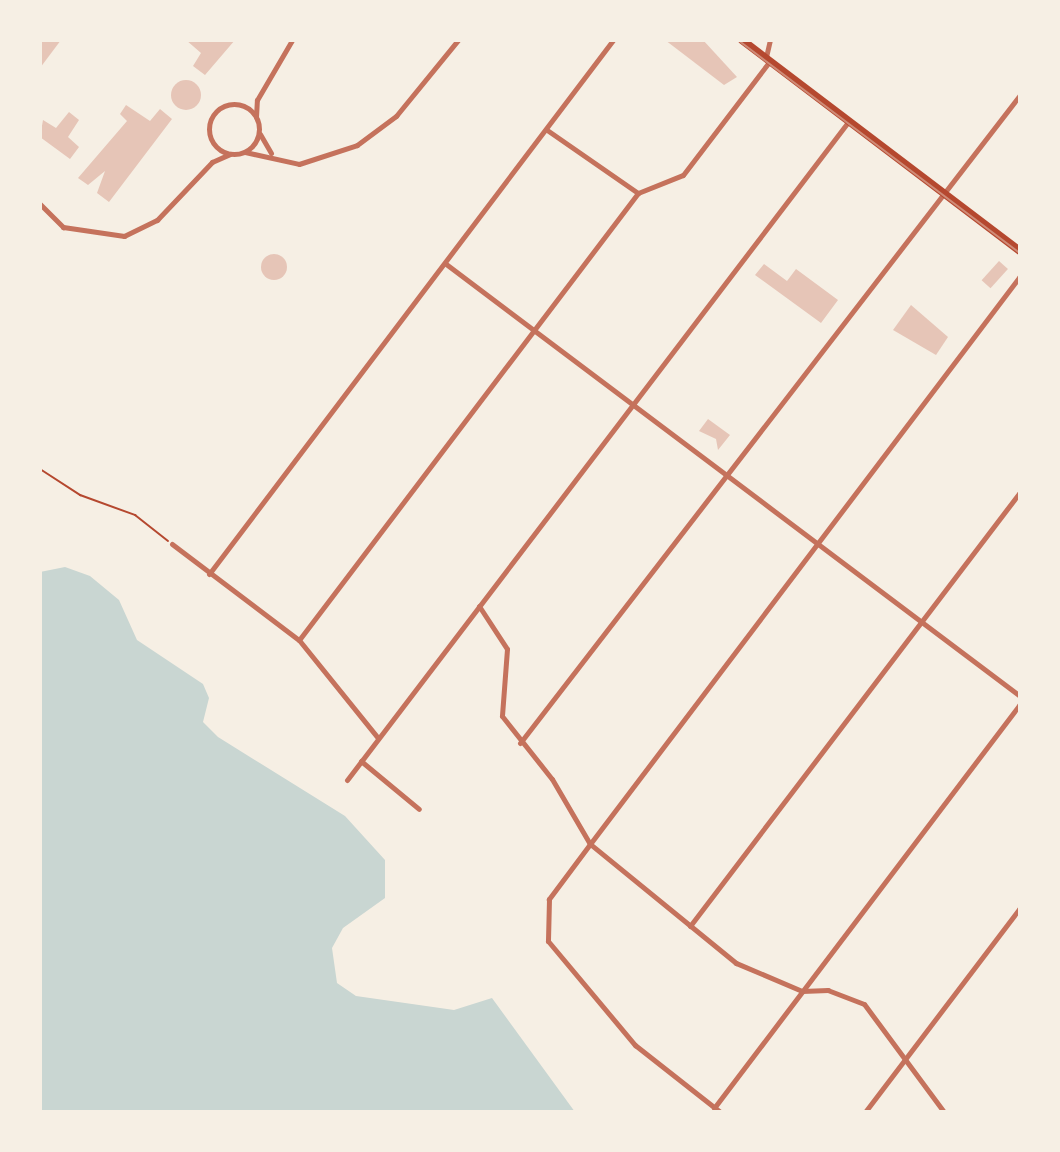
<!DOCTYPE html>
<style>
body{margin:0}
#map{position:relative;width:1060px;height:1152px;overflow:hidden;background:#f6efe4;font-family:Rubik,sans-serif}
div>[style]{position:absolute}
.water>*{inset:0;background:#c9d6d2}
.building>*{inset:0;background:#e6c5b7;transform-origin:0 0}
.round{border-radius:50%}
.path>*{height:2px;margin:-1px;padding:0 1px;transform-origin:1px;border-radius:1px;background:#b5482f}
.minor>*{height:5px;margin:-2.5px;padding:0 2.5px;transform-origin:2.5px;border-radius:2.5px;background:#c5725c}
.minor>.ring{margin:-2.5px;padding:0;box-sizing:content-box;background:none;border:5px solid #c5725c;border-radius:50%}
.primary>*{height:8px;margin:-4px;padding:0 4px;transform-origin:4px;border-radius:4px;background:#b5482f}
.tram>*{height:2px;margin:-1px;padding:0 1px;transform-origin:1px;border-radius:1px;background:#cf8b77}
span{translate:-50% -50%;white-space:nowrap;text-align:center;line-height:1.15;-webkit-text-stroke:6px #f6efe4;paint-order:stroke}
.frame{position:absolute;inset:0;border:42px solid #f6efe4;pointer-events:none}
</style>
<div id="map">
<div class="water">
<i style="clip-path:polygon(65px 567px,90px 576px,119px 600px,137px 640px,203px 684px,209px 698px,203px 722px,218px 737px,345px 816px,385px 860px,385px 898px,343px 928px,332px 948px,337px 983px,356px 996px,454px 1010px,492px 998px,575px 1112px,40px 1112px,40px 572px)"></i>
</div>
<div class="building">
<i style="clip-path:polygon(40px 40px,61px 40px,40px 68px)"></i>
<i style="clip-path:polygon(186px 40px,210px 41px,235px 40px,205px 75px,193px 66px,201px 53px)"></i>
<i style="clip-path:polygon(665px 40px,703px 40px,737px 77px,724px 85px)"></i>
<i class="round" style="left:171px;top:80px;width:30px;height:30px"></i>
<i style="clip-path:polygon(126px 105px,150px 121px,160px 109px,172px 119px,109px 202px,97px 193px,105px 171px,88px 185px,78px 178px,127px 121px,120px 114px)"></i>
<i style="clip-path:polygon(69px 112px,79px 120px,68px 137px,79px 147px,70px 159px,40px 137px,43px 120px,56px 128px)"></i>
<i class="round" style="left:261px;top:254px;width:26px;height:26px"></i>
<i style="left:999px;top:261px;width:12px;height:26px;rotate:42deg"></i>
<i style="clip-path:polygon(764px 264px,787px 281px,796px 269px,838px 300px,821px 323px,755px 275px)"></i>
<i style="clip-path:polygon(911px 305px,948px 337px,936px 355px,893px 330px)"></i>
<i style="clip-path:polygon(708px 419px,730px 435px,718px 450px,716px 439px,699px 431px)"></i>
</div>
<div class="path">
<i style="left:40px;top:469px;width:48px;rotate:33deg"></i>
<i style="left:80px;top:495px;width:59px;rotate:20deg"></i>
<i style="left:135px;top:515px;width:42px;rotate:38.2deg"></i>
</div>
<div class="minor">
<i style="left:766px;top:57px;width:17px;rotate:-77deg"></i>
<i class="ring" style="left:209px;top:104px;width:45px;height:45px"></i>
<i style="left:256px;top:117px;width:17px;rotate:-87deg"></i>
<i style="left:257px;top:100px;width:69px;rotate:-59.7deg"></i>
<i style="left:547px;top:130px;width:111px;rotate:34.7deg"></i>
<i style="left:260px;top:134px;width:22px;rotate:60deg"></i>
<i style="left:245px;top:152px;width:55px;rotate:12.5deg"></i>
<i style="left:299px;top:164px;width:61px;rotate:-18.1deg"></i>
<i style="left:357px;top:145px;width:49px;rotate:-36.6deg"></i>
<i style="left:396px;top:116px;width:98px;rotate:-50.8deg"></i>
<i style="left:40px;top:204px;width:33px;rotate:45deg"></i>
<i style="left:63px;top:227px;width:62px;rotate:8.4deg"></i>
<i style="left:124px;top:236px;width:37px;rotate:-26deg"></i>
<i style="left:157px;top:220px;width:80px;rotate:-46.5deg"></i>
<i style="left:212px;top:162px;width:20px;rotate:-24deg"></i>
<i style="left:446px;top:264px;width:718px;rotate:36.97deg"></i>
<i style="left:172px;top:544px;width:159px;rotate:37.1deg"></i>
<i style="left:299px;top:640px;width:126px;rotate:51.1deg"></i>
<i style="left:209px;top:574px;width:670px;rotate:-52.89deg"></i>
<i style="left:479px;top:606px;width:51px;rotate:56.9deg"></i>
<i style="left:507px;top:649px;width:67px;rotate:94.3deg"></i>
<i style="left:502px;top:716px;width:80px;rotate:51.6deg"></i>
<i style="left:552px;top:779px;width:75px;rotate:59.7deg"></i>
<i style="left:590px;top:844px;width:69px;rotate:126.7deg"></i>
<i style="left:549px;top:899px;width:42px;rotate:91.4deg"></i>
<i style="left:548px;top:941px;width:136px;rotate:50.1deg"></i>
<i style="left:635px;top:1045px;width:108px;rotate:38.2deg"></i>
<i style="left:299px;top:640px;width:561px;rotate:-52.82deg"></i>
<i style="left:638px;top:193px;width:48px;rotate:-21.8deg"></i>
<i style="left:683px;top:175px;width:143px;rotate:-52.7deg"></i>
<i style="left:520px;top:743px;width:818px;rotate:-52.35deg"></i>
<i style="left:361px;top:761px;width:75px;rotate:39.6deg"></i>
<i style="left:347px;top:780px;width:827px;rotate:-52.71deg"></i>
<i style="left:690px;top:926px;width:545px;rotate:-52.75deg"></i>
<i style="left:714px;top:1108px;width:507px;rotate:-52.86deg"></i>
<i style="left:865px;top:1112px;width:256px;rotate:-52.8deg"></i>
<i style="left:944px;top:1112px;width:134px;rotate:-126.5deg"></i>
<i style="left:864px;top:1004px;width:39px;rotate:-159deg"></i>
<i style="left:828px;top:990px;width:26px;rotate:178deg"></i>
<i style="left:802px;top:991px;width:72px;rotate:-157deg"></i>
<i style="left:736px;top:963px;width:188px;rotate:-140.8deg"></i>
<i style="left:590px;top:844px;width:712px;rotate:-52.87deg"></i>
</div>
<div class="primary">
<i style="left:742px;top:40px;width:349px;rotate:37.2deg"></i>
</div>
<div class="tram">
<i style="left:738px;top:40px;width:353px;rotate:37.1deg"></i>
</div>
<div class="frame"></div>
</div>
